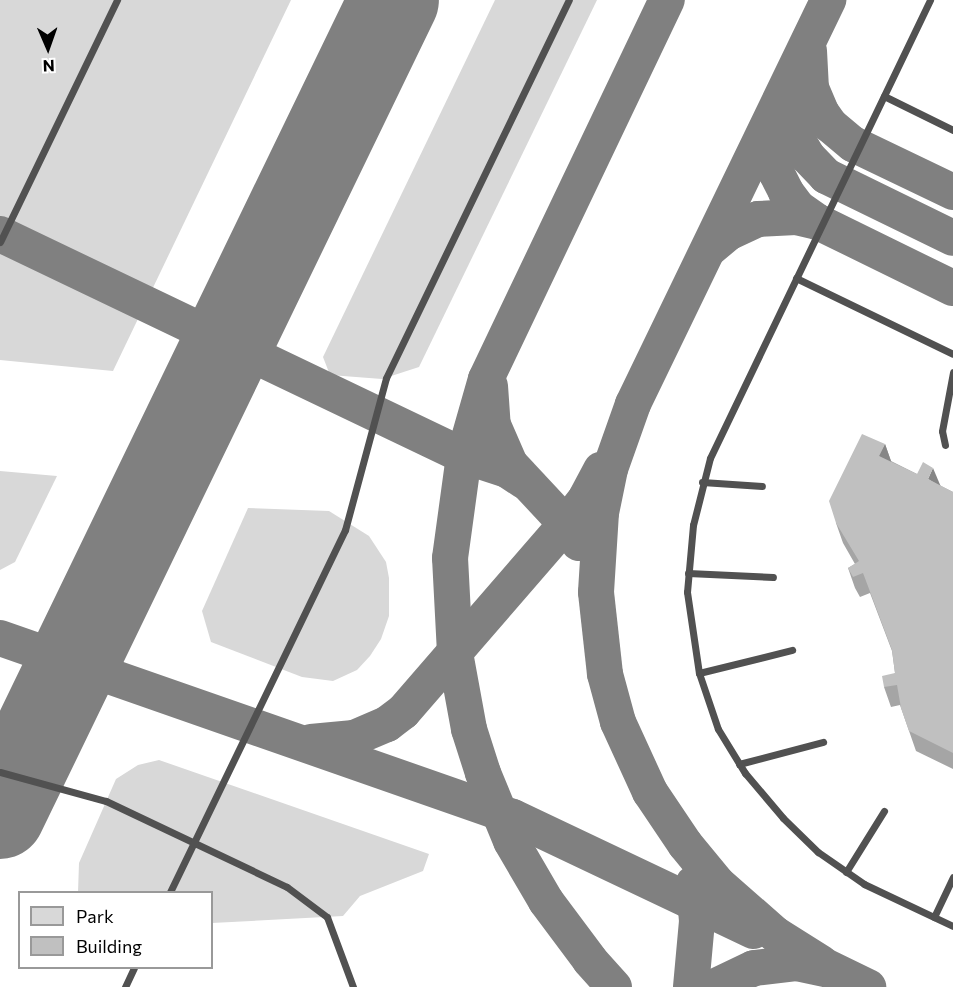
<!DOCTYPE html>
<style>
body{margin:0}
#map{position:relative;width:953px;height:987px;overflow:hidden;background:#fff;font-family:Commissioner,sans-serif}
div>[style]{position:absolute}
.green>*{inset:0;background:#d8d8d8}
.taxiway>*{height:36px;margin:-18px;padding:0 18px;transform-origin:18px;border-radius:18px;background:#808080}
.runway>*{height:90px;margin:-45px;padding:0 45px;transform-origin:45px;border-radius:45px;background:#808080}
.lane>*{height:7px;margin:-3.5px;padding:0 3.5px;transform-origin:3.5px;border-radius:3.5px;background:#515151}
.wall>*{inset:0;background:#a5a5a5}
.shaded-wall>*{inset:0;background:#868686}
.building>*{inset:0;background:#c0c0c0}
span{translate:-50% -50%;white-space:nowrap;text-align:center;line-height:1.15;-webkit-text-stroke:4.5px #fff;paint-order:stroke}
.legend{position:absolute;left:18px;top:891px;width:195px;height:78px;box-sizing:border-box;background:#fff;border:2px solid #999;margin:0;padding:8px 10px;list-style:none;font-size:18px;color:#000}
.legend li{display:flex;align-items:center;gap:12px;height:30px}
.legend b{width:30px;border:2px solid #999}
.north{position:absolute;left:18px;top:18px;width:60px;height:60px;-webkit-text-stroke:4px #fff;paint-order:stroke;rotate:178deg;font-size:16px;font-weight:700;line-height:24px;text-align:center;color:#000}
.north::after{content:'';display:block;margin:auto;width:21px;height:27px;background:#000;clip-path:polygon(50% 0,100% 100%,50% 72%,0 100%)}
</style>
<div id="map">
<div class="green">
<i style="clip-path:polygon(0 0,291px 0,113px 371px,0 360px)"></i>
<i style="clip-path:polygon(495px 0,597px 0,419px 367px,382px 379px,330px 375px,323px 357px)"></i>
<i style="clip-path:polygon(0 471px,57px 476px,15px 562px,0 570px)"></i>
<i style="clip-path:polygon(248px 508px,329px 511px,369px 536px,386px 562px,389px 578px,389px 616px,381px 639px,370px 656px,357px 670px,333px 681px,302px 677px,211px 642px,202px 611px)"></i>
<i style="clip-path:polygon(159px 760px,429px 854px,423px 871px,360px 896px,343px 916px,212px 923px,212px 892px,78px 892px,79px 863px,116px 779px,138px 765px)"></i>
</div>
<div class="taxiway">
<i style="left:809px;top:51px;width:37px;rotate:87deg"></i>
<i style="left:811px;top:88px;width:26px;rotate:67deg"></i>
<i style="left:821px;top:112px;width:16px;rotate:55deg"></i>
<i style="left:830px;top:125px;width:30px;rotate:40deg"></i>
<i style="left:853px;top:144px;width:111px;rotate:25.6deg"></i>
<i style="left:791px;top:86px;width:31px;rotate:92deg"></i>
<i style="left:790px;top:117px;width:27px;rotate:70deg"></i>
<i style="left:799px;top:142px;width:16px;rotate:60deg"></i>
<i style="left:807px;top:156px;width:28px;rotate:46deg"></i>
<i style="left:826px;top:176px;width:141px;rotate:26deg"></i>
<i style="left:772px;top:121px;width:27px;rotate:92deg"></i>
<i style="left:771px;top:148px;width:25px;rotate:78deg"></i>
<i style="left:776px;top:172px;width:22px;rotate:63deg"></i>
<i style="left:786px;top:192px;width:20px;rotate:53deg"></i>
<i style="left:798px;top:208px;width:24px;rotate:35deg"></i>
<i style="left:818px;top:222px;width:150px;rotate:26.1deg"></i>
<i style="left:0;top:234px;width:514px;rotate:25.57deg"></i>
<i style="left:464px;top:456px;width:45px;rotate:18deg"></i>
<i style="left:507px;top:470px;width:20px;rotate:33deg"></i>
<i style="left:709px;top:249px;width:25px;rotate:-40deg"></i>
<i style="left:728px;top:233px;width:33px;rotate:-25deg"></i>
<i style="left:758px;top:219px;width:38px;rotate:-3deg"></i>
<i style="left:796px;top:217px;width:23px;rotate:13deg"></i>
<i style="left:490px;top:386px;width:39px;rotate:86deg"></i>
<i style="left:493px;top:425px;width:43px;rotate:66.4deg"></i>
<i style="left:510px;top:464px;width:82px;rotate:47deg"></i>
<i style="left:566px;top:524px;width:23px;rotate:56deg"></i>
<i style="left:0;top:638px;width:543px;rotate:19.24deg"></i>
<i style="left:513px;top:817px;width:266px;rotate:25.4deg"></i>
<i style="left:311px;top:742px;width:43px;rotate:-5.3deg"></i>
<i style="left:354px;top:738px;width:36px;rotate:-23deg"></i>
<i style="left:387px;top:724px;width:20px;rotate:-37deg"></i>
<i style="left:403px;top:712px;width:249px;rotate:-49.1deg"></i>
<i style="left:566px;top:524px;width:33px;rotate:-52deg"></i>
<i style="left:586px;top:498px;width:32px;rotate:-62deg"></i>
<i style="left:800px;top:954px;width:76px;rotate:25.9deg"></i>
<i style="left:821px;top:963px;width:54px;rotate:-147.8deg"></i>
<i style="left:775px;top:934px;width:77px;rotate:-138.7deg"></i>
<i style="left:717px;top:883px;width:50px;rotate:-129.4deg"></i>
<i style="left:685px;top:844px;width:63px;rotate:-123.9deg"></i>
<i style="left:650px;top:792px;width:77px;rotate:-114.6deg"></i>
<i style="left:618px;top:722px;width:50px;rotate:-105.2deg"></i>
<i style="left:605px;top:674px;width:82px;rotate:-96.3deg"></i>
<i style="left:596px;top:592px;width:79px;rotate:-86.4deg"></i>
<i style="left:601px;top:513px;width:45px;rotate:-78.4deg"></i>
<i style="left:610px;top:469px;width:69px;rotate:-70.5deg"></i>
<i style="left:633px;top:404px;width:449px;rotate:-64.2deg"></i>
<i style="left:614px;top:987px;width:36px;rotate:-132deg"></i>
<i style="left:590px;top:960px;width:74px;rotate:-126.7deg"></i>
<i style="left:546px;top:901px;width:69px;rotate:-120.3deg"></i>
<i style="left:511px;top:841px;width:74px;rotate:-112.4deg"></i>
<i style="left:483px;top:773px;width:46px;rotate:-107.7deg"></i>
<i style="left:469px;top:729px;width:77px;rotate:-100.4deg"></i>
<i style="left:455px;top:653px;width:95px;rotate:-93deg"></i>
<i style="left:450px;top:558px;width:103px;rotate:-82.2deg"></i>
<i style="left:464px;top:456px;width:80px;rotate:-74.1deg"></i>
<i style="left:486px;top:379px;width:420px;rotate:-64.5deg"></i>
<i style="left:691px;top:987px;width:66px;rotate:-84.8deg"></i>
<i style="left:697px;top:921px;width:38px;rotate:-95deg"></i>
<i style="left:714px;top:987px;width:44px;rotate:-25.4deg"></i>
<i style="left:754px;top:968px;width:42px;rotate:-6.8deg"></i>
<i style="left:796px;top:963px;width:30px;rotate:12deg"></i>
</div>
<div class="runway">
<i style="left:0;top:814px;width:904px;rotate:-64.17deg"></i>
</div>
<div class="lane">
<i style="left:930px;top:0;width:508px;rotate:115.66deg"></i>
<i style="left:710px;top:458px;width:69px;rotate:104.2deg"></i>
<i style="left:693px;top:525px;width:67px;rotate:95.1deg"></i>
<i style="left:687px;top:592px;width:82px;rotate:81.6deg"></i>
<i style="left:699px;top:673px;width:59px;rotate:71.3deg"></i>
<i style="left:718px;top:729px;width:52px;rotate:58.5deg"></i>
<i style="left:745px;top:773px;width:59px;rotate:49.8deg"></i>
<i style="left:783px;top:818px;width:49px;rotate:44.2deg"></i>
<i style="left:818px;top:852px;width:56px;rotate:34.8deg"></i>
<i style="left:864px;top:884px;width:98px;rotate:25.3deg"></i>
<i style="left:884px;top:96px;width:77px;rotate:26.2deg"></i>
<i style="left:0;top:242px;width:269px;rotate:-64.2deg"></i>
<i style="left:796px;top:278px;width:174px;rotate:25.8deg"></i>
<i style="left:945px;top:445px;width:14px;rotate:-102deg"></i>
<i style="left:942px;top:431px;width:60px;rotate:-79.4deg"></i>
<i style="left:702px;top:482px;width:60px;rotate:3.8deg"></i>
<i style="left:688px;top:573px;width:85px;rotate:2.7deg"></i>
<i style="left:699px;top:673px;width:96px;rotate:-13.9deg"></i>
<i style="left:739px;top:764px;width:87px;rotate:-14.7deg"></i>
<i style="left:0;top:772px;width:110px;rotate:15.3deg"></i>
<i style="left:106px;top:801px;width:200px;rotate:25.4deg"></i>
<i style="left:287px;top:887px;width:50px;rotate:36.9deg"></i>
<i style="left:327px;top:917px;width:75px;rotate:69.6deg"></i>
<i style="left:846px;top:872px;width:72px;rotate:-58.1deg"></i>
<i style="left:170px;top:892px;width:402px;rotate:-64.2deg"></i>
<i style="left:345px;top:530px;width:157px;rotate:-74.9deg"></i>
<i style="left:386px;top:378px;width:420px;rotate:-64.2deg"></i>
<i style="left:934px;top:917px;width:44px;rotate:-64.6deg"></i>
<i style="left:125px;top:987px;width:21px;rotate:-65deg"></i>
</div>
<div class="wall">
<i style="clip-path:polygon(885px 444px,891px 461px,953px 492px,953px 769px,916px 751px,900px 705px,891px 707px,884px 687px,895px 673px,892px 651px,870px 593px,860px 597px,855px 588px,848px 568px,855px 564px,843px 543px,836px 523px)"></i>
</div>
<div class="shaded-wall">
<i style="clip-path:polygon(885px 444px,892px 464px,879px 456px)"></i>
<i style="clip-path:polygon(933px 468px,941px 487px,928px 479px)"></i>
</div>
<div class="building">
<i style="clip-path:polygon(862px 434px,885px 444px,879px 456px,917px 474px,923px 462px,933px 468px,928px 479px,953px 492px,953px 753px,909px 731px,901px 708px,897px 685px,884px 687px,882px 676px,895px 673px,892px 650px,863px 573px,853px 577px,848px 568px,859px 561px,836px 523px,829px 501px)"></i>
</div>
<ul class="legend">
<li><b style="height:16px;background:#d8d8d8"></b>Park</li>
<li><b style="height:16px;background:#c0c0c0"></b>Building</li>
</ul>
<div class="north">N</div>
</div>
